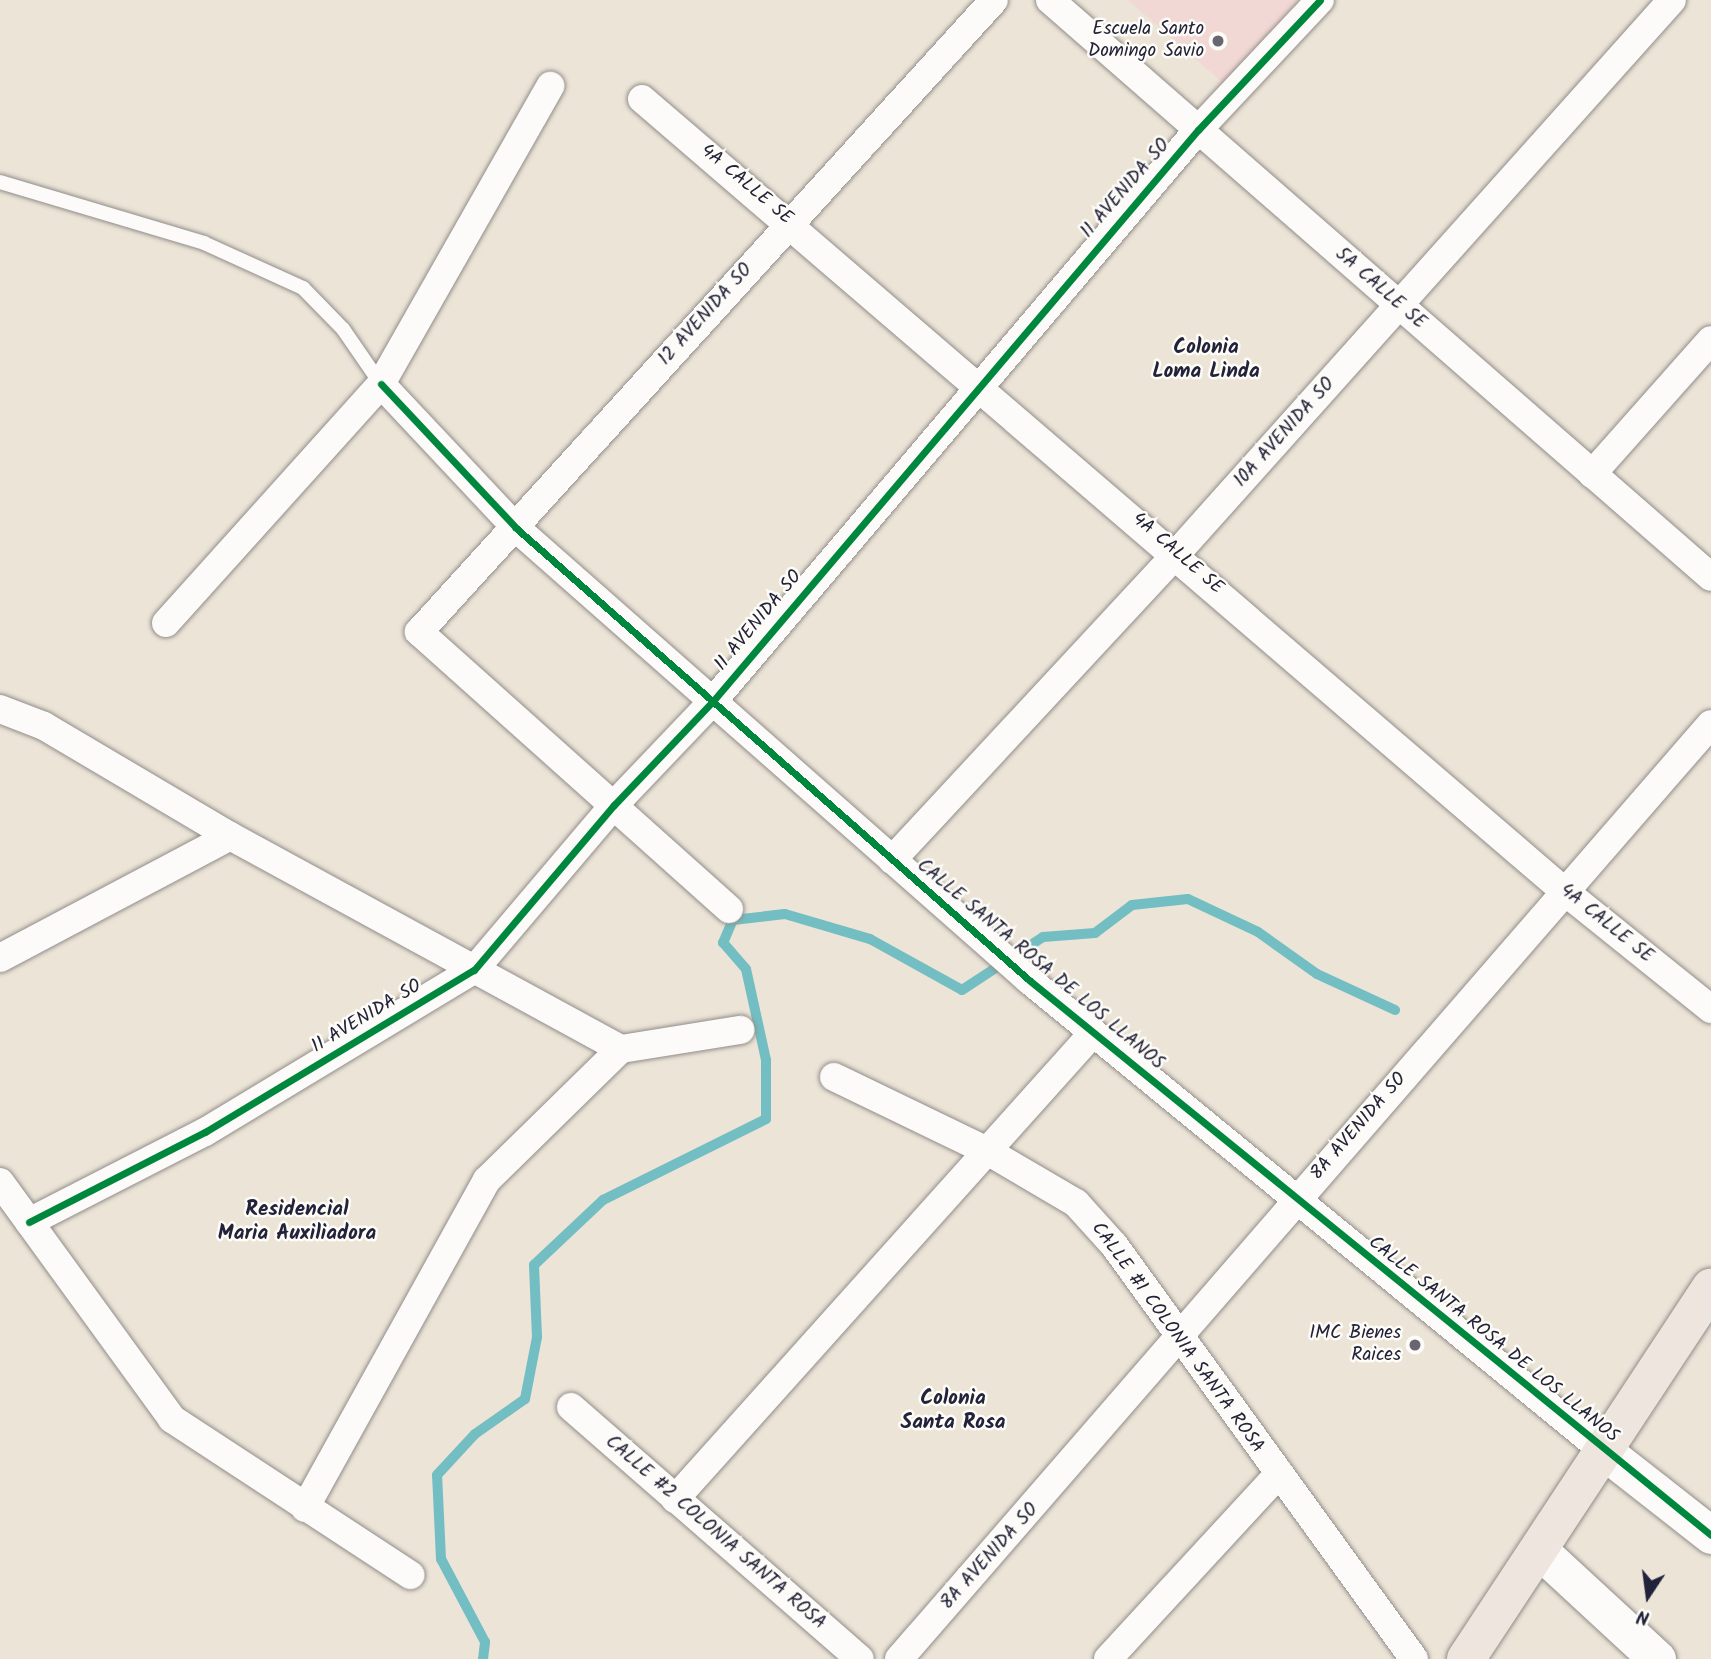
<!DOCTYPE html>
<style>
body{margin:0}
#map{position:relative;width:1711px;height:1659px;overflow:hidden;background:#ece4d7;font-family:Kalam,sans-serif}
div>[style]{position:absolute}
.built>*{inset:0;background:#f2d8d4}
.stream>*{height:10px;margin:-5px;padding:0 5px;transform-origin:5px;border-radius:5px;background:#72bec2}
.roads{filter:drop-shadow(0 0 2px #918d8a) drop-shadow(0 0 2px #918d8a)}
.service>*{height:14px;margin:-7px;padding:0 7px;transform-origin:7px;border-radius:7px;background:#fcfbf9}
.minor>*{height:28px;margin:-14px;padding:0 14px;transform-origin:14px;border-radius:14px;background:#fcfbf9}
.tertiary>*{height:37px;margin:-18.5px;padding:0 18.5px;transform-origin:18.5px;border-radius:18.5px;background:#fcfbf9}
.primary>*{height:38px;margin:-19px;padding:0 19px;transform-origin:19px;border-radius:19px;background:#eee6de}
.cycleway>*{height:7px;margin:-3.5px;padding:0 3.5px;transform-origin:3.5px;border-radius:3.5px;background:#00873e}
.dots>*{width:19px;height:19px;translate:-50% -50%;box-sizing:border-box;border:4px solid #fdfcf7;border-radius:50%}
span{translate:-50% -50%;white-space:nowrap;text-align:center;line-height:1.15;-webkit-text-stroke:5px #fdfcf7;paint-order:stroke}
.poi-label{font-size:19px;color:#22223b}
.right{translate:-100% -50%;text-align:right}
.street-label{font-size:19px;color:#22223b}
.neighbourhood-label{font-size:21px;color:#22223b;font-weight:700}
.north{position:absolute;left:1613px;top:1561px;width:70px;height:70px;-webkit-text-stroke:5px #fdfcf7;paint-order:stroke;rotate:193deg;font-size:19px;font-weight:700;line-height:28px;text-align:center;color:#22223b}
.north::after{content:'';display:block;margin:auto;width:24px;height:32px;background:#22223b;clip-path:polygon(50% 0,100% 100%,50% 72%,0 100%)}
</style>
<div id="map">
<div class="built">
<i style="clip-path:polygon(1128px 0,1298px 0,1223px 83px)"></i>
</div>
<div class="stream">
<i style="left:483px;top:1659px;width:17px;rotate:-83deg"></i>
<i style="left:485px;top:1642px;width:94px;rotate:-117.9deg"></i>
<i style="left:441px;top:1559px;width:84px;rotate:-92.7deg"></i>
<i style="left:437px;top:1475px;width:56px;rotate:-47.2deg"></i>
<i style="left:475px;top:1434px;width:61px;rotate:-35deg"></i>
<i style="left:525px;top:1399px;width:63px;rotate:-79deg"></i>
<i style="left:537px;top:1337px;width:72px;rotate:-92.4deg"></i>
<i style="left:534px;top:1265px;width:95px;rotate:-43.3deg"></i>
<i style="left:603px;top:1200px;width:182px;rotate:-26.4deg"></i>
<i style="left:766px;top:1119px;width:59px;rotate:-90deg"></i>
<i style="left:766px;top:1060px;width:93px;rotate:-102.4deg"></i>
<i style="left:746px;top:969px;width:35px;rotate:-131deg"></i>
<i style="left:723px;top:943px;width:25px;rotate:-67deg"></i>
<i style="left:733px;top:920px;width:52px;rotate:-6.6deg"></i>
<i style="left:785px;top:914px;width:89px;rotate:16.4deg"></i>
<i style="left:870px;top:939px;width:105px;rotate:29deg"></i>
<i style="left:962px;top:990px;width:97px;rotate:-33.2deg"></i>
<i style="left:1043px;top:937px;width:52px;rotate:-4.4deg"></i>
<i style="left:1095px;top:933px;width:46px;rotate:-37.1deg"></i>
<i style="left:1132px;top:905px;width:56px;rotate:-6.1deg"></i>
<i style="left:1188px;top:899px;width:77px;rotate:25.2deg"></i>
<i style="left:1258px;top:932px;width:72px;rotate:35.4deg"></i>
<i style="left:1317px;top:974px;width:86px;rotate:24.8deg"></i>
</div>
<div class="roads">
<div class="service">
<i style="left:0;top:182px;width:213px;rotate:16.6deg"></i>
<i style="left:204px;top:243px;width:109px;rotate:24.4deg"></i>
<i style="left:303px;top:288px;width:57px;rotate:45.7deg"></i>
<i style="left:343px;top:329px;width:67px;rotate:55.4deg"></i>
</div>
<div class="minor">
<i style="left:1050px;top:0;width:877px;rotate:41.12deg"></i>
<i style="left:642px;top:99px;width:1214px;rotate:40.66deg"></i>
<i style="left:1563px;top:890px;width:190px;rotate:38.8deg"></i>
<i style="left:381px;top:384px;width:197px;rotate:46.8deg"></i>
<i style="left:516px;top:528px;width:684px;rotate:41.38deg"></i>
<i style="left:1029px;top:980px;width:738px;rotate:39.34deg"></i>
<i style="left:1592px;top:474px;width:179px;rotate:-48.4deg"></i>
<i style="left:166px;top:623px;width:321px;rotate:-48deg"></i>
<i style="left:381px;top:384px;width:343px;rotate:-60.4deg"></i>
<i style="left:0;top:709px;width:47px;rotate:21.1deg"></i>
<i style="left:44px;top:726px;width:216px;rotate:30.6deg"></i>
<i style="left:230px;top:836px;width:445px;rotate:28.6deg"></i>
<i style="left:892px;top:860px;width:419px;rotate:-47.1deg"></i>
<i style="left:1177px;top:553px;width:742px;rotate:-48.17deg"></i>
<i style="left:729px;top:909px;width:416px;rotate:-138.2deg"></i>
<i style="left:419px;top:632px;width:854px;rotate:-47.7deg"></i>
<i style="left:0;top:958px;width:260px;rotate:-27.9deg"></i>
<i style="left:834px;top:1077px;width:172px;rotate:25.8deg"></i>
<i style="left:989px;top:1152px;width:101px;rotate:30.4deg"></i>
<i style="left:1076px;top:1203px;width:57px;rotate:47.9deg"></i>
<i style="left:1114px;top:1245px;width:511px;rotate:54.07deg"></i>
<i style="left:0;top:1182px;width:293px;rotate:54deg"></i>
<i style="left:172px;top:1419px;width:285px;rotate:33.2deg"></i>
<i style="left:29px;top:1222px;width:198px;rotate:-27.1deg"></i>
<i style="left:205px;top:1132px;width:314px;rotate:-31.1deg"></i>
<i style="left:474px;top:970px;width:216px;rotate:-49.7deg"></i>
<i style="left:614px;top:805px;width:144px;rotate:-46.4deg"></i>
<i style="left:713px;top:701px;width:749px;rotate:-49.66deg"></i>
<i style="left:1198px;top:130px;width:178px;rotate:-46.8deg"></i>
<i style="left:571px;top:1407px;width:383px;rotate:41.1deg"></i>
<i style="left:675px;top:1499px;width:626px;rotate:-48.11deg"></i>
<i style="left:305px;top:1508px;width:375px;rotate:-61deg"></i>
<i style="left:487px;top:1180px;width:187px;rotate:-44.4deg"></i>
<i style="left:621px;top:1049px;width:121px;rotate:-9.1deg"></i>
<i style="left:899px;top:1659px;width:1238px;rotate:-49.03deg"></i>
<i style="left:1108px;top:1659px;width:249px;rotate:-47.3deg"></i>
</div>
<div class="tertiary">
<i style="left:1600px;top:1448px;width:141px;rotate:38.1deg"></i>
<i style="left:1538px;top:1549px;width:162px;rotate:42.7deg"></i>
</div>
<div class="primary">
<i style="left:1466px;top:1659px;width:445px;rotate:-56.6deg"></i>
</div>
</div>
<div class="cycleway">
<i style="left:381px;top:384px;width:197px;rotate:46.8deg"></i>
<i style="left:516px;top:528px;width:684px;rotate:41.38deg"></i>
<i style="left:1029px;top:980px;width:879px;rotate:39.14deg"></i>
<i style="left:29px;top:1222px;width:198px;rotate:-27.1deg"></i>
<i style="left:205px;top:1132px;width:314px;rotate:-31.1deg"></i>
<i style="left:474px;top:970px;width:216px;rotate:-49.7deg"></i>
<i style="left:614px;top:805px;width:144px;rotate:-46.4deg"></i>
<i style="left:713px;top:701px;width:749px;rotate:-49.66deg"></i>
<i style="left:1198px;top:130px;width:178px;rotate:-46.8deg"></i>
</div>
<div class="dots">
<i style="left:1218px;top:41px;background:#696672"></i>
<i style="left:1415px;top:1345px;background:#696672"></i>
</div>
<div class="poi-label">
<span class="right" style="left:1204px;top:41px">Escuela Santo<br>Domingo Savio</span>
<span class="right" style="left:1401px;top:1345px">IMC Bienes<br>Raices</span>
</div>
<div class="street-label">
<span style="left:746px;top:185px;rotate:40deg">4A CALLE SE</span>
<span style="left:1126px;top:189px;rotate:-49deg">11 AVENIDA SO</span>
<span style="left:1380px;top:289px;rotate:41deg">5A CALLE SE</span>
<span style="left:706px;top:315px;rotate:-48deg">12 AVENIDA SO</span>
<span style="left:1285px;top:433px;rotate:-48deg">10A AVENIDA SO</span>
<span style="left:1177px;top:554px;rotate:41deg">4A CALLE SE</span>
<span style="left:759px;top:621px;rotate:-50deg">11 AVENIDA SO</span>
<span style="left:1606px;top:924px;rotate:39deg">4A CALLE SE</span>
<span style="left:1040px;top:965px;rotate:40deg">CALLE SANTA ROSA DE LOS LLANOS</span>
<span style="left:367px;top:1017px;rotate:-31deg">11 AVENIDA SO</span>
<span style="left:1359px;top:1127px;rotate:-49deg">8A AVENIDA SO</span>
<span style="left:1177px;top:1338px;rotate:54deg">CALLE #1 COLONIA SANTA ROSA</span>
<span style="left:1493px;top:1340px;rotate:39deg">CALLE SANTA ROSA DE LOS LLANOS</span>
<span style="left:715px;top:1533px;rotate:41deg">CALLE #2 COLONIA SANTA ROSA</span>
<span style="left:990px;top:1557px;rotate:-48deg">8A AVENIDA SO</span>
</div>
<div class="neighbourhood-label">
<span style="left:1206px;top:360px">Colonia<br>Loma Linda</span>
<span style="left:297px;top:1222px">Residencial<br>Maria Auxiliadora</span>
<span style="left:953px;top:1411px">Colonia<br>Santa Rosa</span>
</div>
<div class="north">N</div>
</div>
